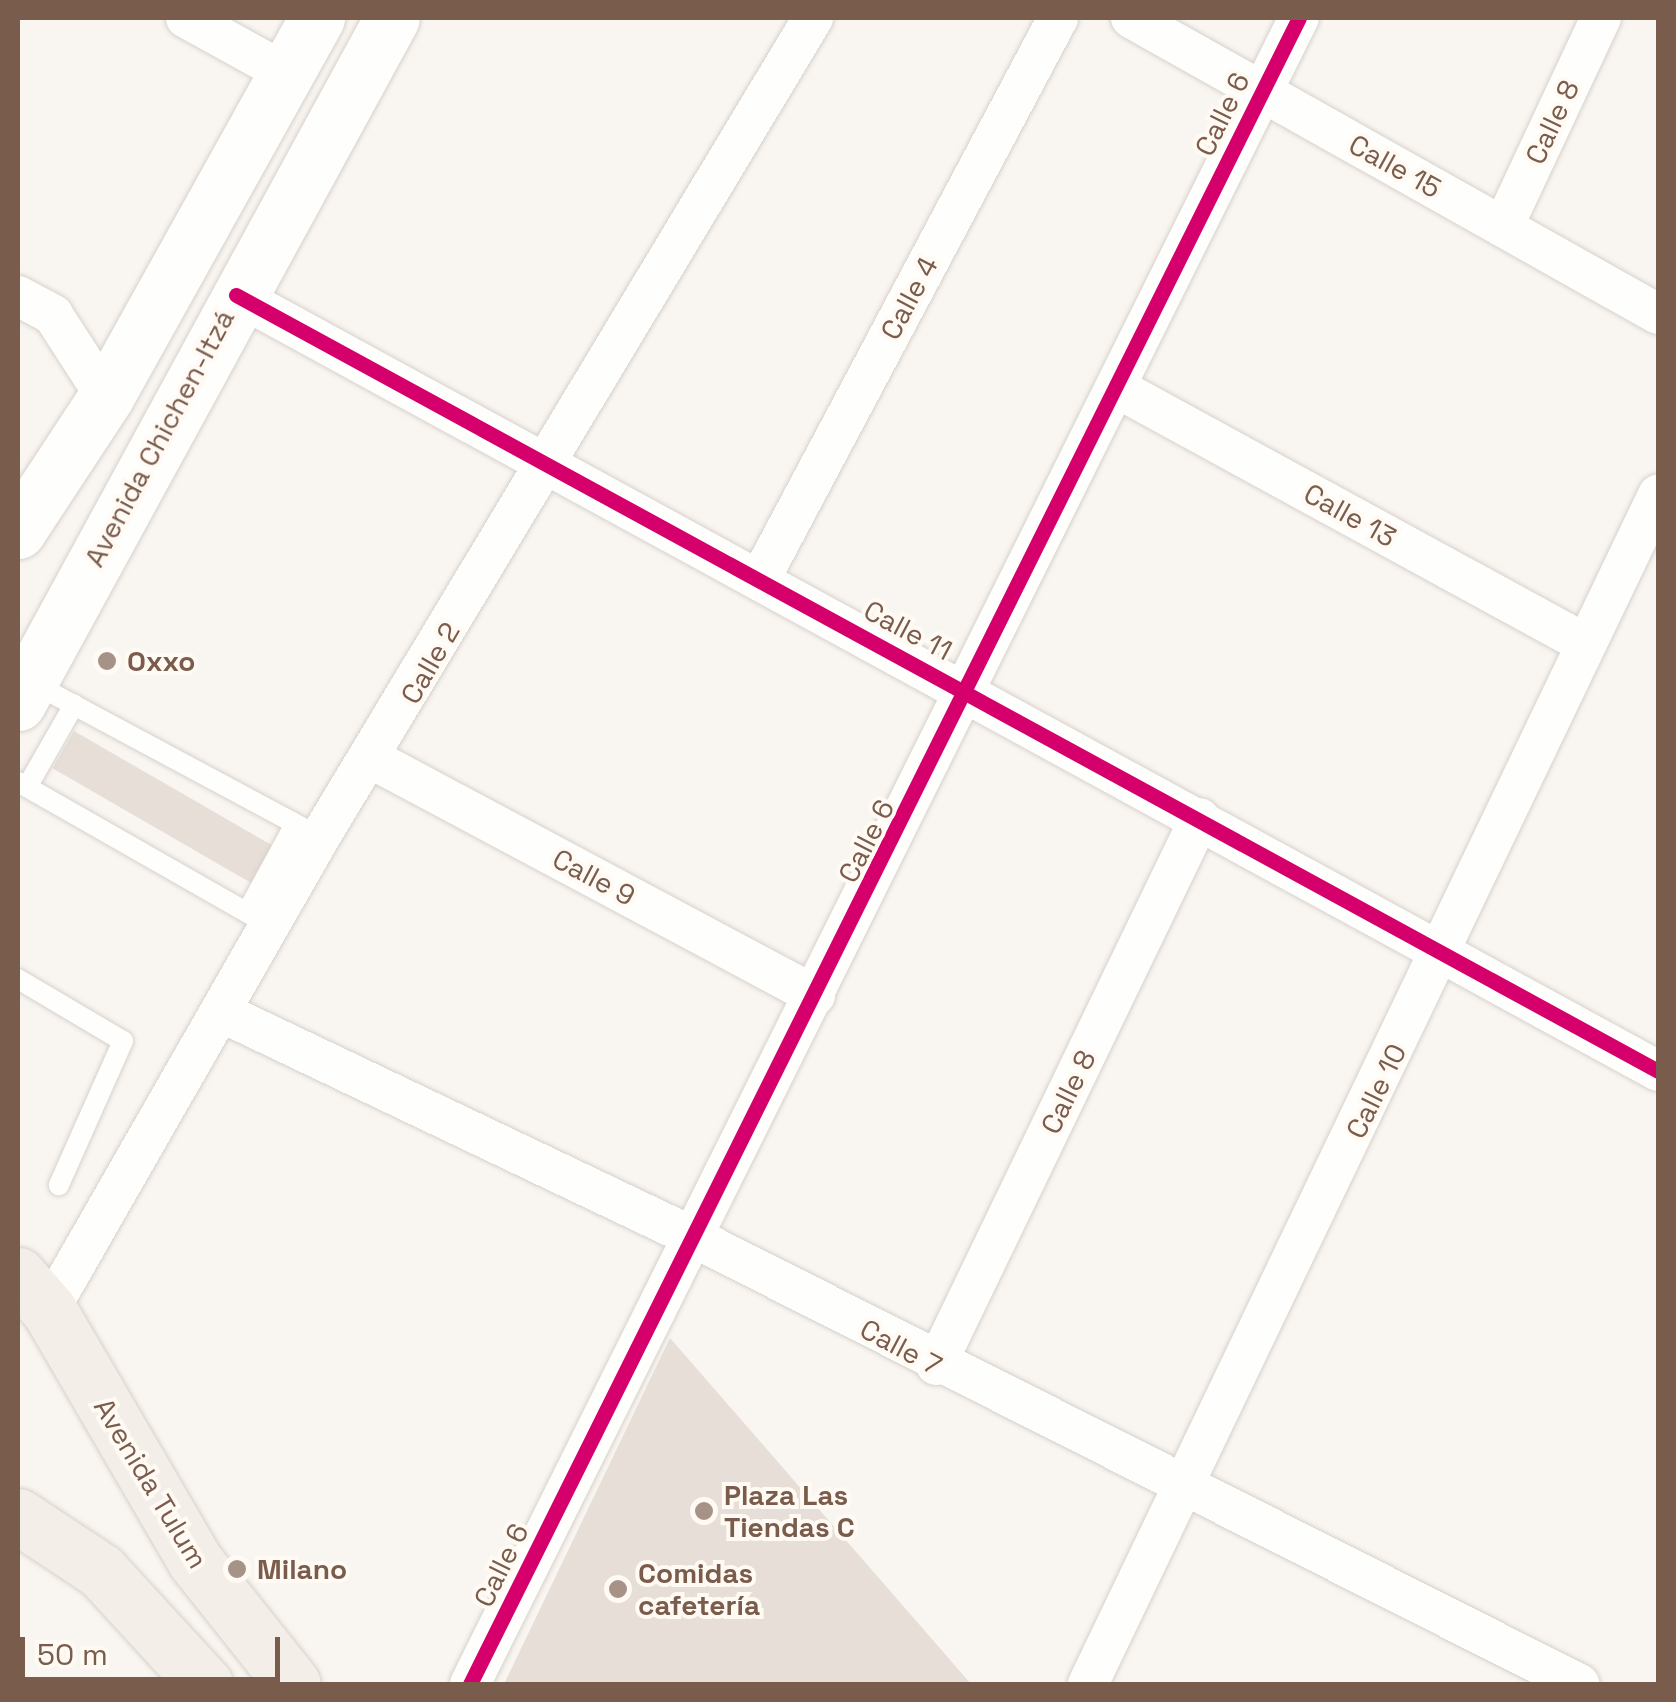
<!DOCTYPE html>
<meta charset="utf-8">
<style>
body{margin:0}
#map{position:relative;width:1676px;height:1702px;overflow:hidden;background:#f9f5f0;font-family:"Space Grotesk",sans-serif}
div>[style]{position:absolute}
.building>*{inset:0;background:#e6ded7;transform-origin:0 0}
.roads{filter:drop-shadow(0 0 2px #d7d1cb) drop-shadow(0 0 2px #d7d1cb)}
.lane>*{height:20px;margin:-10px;padding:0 10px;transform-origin:10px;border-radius:10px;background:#fefefd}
.street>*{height:40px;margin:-20px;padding:0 20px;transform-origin:20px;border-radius:20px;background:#fefefd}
.secondary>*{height:55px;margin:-27.5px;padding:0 27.5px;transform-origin:27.5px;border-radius:27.5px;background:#fefefd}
.primary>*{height:55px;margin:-27.5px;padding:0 27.5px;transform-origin:27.5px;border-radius:27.5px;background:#f3eee8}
.cycleway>*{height:15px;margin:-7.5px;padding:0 7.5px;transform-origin:7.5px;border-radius:7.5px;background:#d6006c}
.dots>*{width:28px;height:28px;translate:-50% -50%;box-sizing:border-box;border:5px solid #fffaf3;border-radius:50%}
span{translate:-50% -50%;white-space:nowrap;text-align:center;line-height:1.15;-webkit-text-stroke:8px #fffaf3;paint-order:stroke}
.street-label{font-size:28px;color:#7a5c4d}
.poi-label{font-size:28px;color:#7a5c4d;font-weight:700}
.left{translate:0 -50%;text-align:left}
.frame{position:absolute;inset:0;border:20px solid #7a5c4d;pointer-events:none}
.scale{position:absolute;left:20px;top:1637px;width:260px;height:45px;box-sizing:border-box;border:5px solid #7a5c4d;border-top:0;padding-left:12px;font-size:30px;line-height:35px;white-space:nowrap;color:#7a5c4d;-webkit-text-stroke:8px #fffaf3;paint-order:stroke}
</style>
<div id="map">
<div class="building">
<i style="left:74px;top:731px;width:229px;height:43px;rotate:30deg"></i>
<i style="clip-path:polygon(670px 1338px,971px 1684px,504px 1684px)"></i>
</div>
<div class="roads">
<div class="lane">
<i style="left:31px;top:682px;width:328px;rotate:28.2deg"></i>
<i style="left:18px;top:782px;width:290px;rotate:29.7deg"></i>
<i style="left:27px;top:787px;width:95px;rotate:-60.2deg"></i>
<i style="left:247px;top:912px;width:100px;rotate:-61.4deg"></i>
<i style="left:18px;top:979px;width:122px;rotate:30.6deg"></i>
<i style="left:123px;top:1041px;width:158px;rotate:114deg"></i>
</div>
<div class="street">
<i style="left:186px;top:18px;width:112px;rotate:28.9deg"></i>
<i style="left:1131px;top:18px;width:604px;rotate:29.32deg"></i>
<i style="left:1503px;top:227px;width:231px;rotate:-64.9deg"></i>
<i style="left:236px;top:295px;width:1620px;rotate:28.62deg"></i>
<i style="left:18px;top:296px;width:40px;rotate:28deg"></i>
<i style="left:53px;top:315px;width:98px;rotate:57.1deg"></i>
<i style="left:1117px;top:388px;width:530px;rotate:28.64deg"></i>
<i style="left:760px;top:579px;width:635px;rotate:-62.02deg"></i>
<i style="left:374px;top:760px;width:500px;rotate:28.1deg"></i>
<i style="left:221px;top:1012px;width:521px;rotate:25.48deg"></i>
<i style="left:691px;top:1236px;width:995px;rotate:26.77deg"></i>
<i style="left:49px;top:1310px;width:545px;rotate:-60.19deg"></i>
<i style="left:320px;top:837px;width:956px;rotate:-58.95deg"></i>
<i style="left:936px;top:1365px;width:607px;rotate:-64.24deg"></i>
<i style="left:470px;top:1684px;width:1861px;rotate:-63.55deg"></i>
<i style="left:1088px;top:1684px;width:1319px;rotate:-64.39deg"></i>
</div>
<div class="secondary">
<i style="left:18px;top:531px;width:160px;rotate:-56.7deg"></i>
<i style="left:106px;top:397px;width:434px;rotate:-60.9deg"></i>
<i style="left:18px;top:703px;width:780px;rotate:-61.37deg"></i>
</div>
<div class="primary">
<i style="left:18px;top:1275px;width:47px;rotate:48.5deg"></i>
<i style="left:49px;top:1310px;width:290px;rotate:59.8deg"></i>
<i style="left:195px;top:1561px;width:157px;rotate:51.5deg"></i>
<i style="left:18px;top:1516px;width:100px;rotate:33.5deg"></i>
<i style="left:101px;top:1571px;width:154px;rotate:47.4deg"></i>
</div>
</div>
<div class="cycleway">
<i style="left:236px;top:295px;width:1620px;rotate:28.62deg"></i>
<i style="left:470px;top:1684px;width:1861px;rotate:-63.55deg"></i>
</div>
<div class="dots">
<i style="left:107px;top:661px;background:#a69286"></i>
<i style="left:704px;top:1511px;background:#a69286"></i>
<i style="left:237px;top:1569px;background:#a69286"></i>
<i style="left:618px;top:1589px;background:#a69286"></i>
</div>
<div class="street-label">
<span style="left:1222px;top:114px;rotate:-64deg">Calle 6</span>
<span style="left:1552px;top:122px;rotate:-65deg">Calle 8</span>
<span style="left:1395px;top:166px;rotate:29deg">Calle 15</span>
<span style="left:909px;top:298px;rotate:-62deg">Calle 4</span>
<span style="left:159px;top:438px;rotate:-62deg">Avenida Chichen-Itzá</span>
<span style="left:1350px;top:515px;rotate:29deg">Calle 13</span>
<span style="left:908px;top:630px;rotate:28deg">Calle 11</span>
<span style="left:430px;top:663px;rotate:-60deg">Calle 2</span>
<span style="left:866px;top:841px;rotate:-63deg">Calle 6</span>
<span style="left:594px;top:877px;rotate:28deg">Calle 9</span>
<span style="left:1376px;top:1091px;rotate:-64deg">Calle 10</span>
<span style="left:1068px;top:1092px;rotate:-64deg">Calle 8</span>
<span style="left:901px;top:1347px;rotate:28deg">Calle 7</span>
<span style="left:151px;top:1483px;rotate:59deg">Avenida Tulum</span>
<span style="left:501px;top:1565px;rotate:-64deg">Calle 6</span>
</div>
<div class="poi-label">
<span class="left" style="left:127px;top:661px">Oxxo</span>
<span class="left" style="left:724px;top:1511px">Plaza Las<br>Tiendas C</span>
<span class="left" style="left:257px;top:1569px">Milano</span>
<span class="left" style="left:638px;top:1589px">Comidas<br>cafetería</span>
</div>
<div class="frame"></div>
<div class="scale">50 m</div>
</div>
